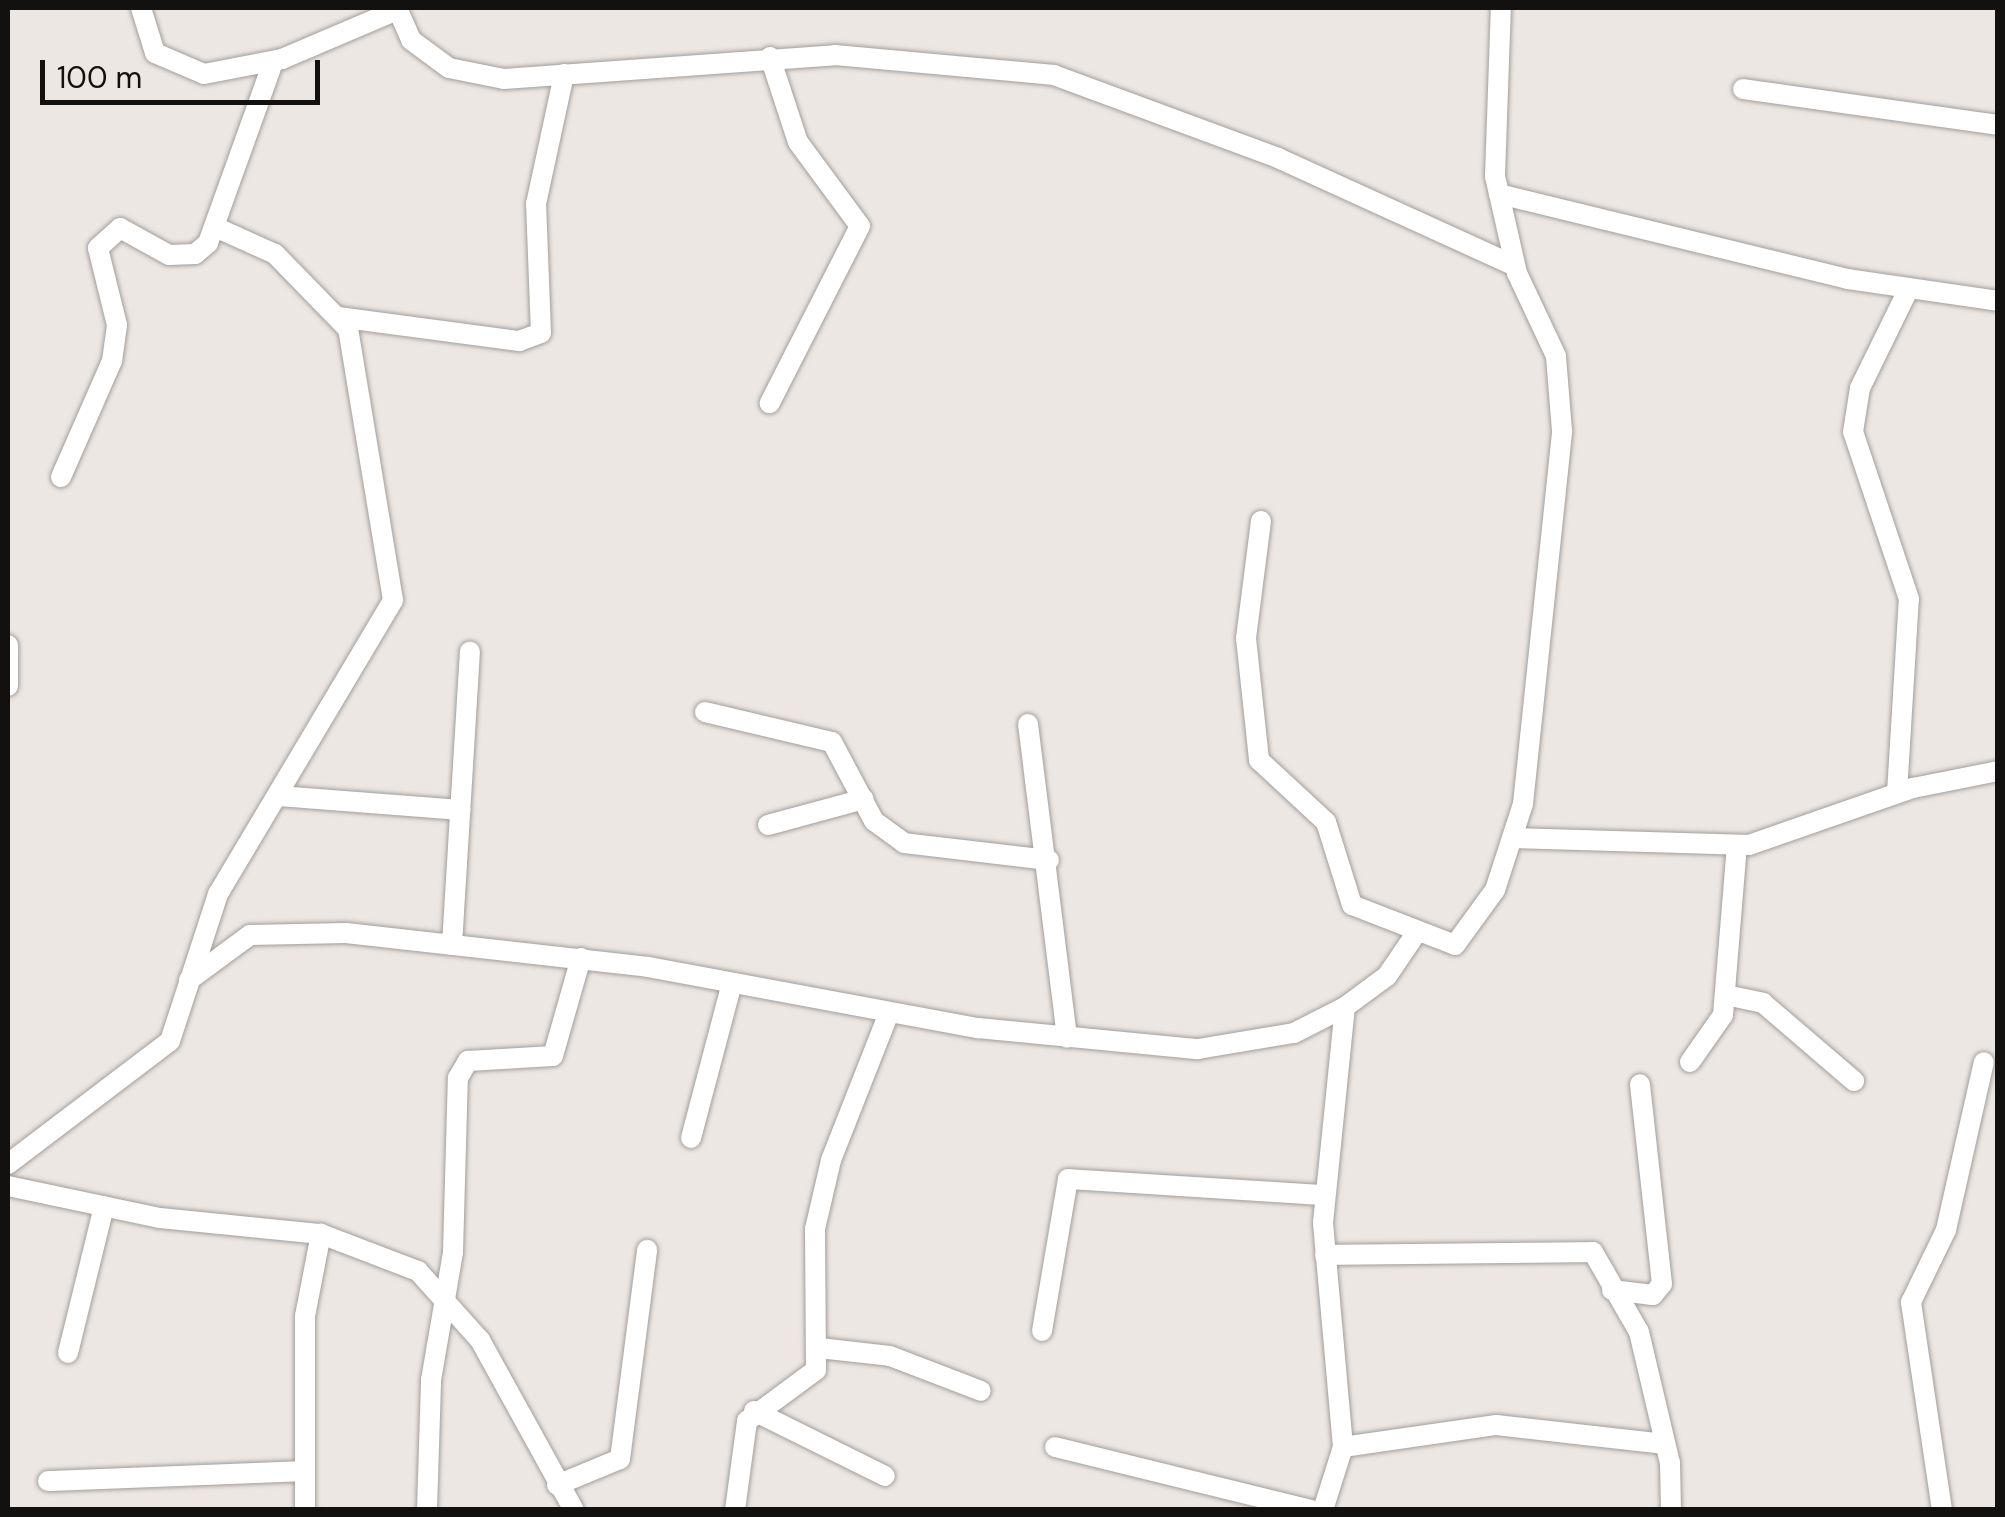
<!DOCTYPE html>
<style>
body{margin:0}
#map{position:relative;width:2005px;height:1517px;overflow:hidden;background:#ede7e3;font-family:"DM Sans",sans-serif}
div>[style]{position:absolute}
.roads{filter:drop-shadow(0 0 2px #a39e9a) drop-shadow(0 0 2px #a39e9a)}
.street>*{height:20px;margin:-10px;padding:0 10px;transform-origin:10px;border-radius:10px;background:#fff}
span{translate:-50% -50%;white-space:nowrap;text-align:center;line-height:1.15;-webkit-text-stroke:8px #ede7e3;paint-order:stroke}
.frame{position:absolute;inset:0;border:10px solid #13110f;pointer-events:none}
.scale{position:absolute;left:40px;top:60px;width:280px;height:45px;box-sizing:border-box;border:5px solid #13110f;border-top:0;padding-left:12px;font-size:30px;line-height:35px;white-space:nowrap;color:#13110f;-webkit-text-stroke:8px #ede7e3;paint-order:stroke}
</style>
<div id="map">
<div class="roads">
<div class="street">
<i style="left:141px;top:8px;width:47px;rotate:72.7deg"></i>
<i style="left:155px;top:53px;width:53px;rotate:23.2deg"></i>
<i style="left:204px;top:74px;width:79px;rotate:-10.9deg"></i>
<i style="left:282px;top:59px;width:125px;rotate:-23.1deg"></i>
<i style="left:397px;top:8px;width:35px;rotate:66deg"></i>
<i style="left:411px;top:40px;width:47px;rotate:36.4deg"></i>
<i style="left:449px;top:68px;width:56px;rotate:11.3deg"></i>
<i style="left:504px;top:79px;width:332px;rotate:-4.1deg"></i>
<i style="left:835px;top:55px;width:220px;rotate:5.2deg"></i>
<i style="left:1054px;top:75px;width:239px;rotate:20.3deg"></i>
<i style="left:1278px;top:158px;width:260px;rotate:24.5deg"></i>
<i style="left:770px;top:57px;width:89px;rotate:71.8deg"></i>
<i style="left:798px;top:142px;width:104px;rotate:53.6deg"></i>
<i style="left:860px;top:226px;width:199px;rotate:117deg"></i>
<i style="left:1743px;top:89px;width:258px;rotate:8deg"></i>
<i style="left:1499px;top:194px;width:359px;rotate:13.7deg"></i>
<i style="left:1848px;top:279px;width:152px;rotate:8.3deg"></i>
<i style="left:338px;top:317px;width:183px;rotate:7.6deg"></i>
<i style="left:519px;top:341px;width:23px;rotate:-20deg"></i>
<i style="left:541px;top:333px;width:129px;rotate:-92.2deg"></i>
<i style="left:536px;top:204px;width:133px;rotate:-77.8deg"></i>
<i style="left:61px;top:477px;width:127px;rotate:-66.3deg"></i>
<i style="left:112px;top:361px;width:36px;rotate:-82deg"></i>
<i style="left:117px;top:325px;width:79px;rotate:-103.9deg"></i>
<i style="left:98px;top:248px;width:30px;rotate:-42deg"></i>
<i style="left:120px;top:228px;width:56px;rotate:28.9deg"></i>
<i style="left:169px;top:255px;width:26px;rotate:-2deg"></i>
<i style="left:195px;top:254px;width:17px;rotate:-40deg"></i>
<i style="left:208px;top:243px;width:192px;rotate:-70.2deg"></i>
<i style="left:1261px;top:521px;width:118px;rotate:97.3deg"></i>
<i style="left:1246px;top:638px;width:123px;rotate:83.9deg"></i>
<i style="left:1259px;top:760px;width:91px;rotate:42.8deg"></i>
<i style="left:1326px;top:822px;width:87px;rotate:72.6deg"></i>
<i style="left:1352px;top:905px;width:110px;rotate:21.2deg"></i>
<i style="left:1455px;top:945px;width:68px;rotate:-54deg"></i>
<i style="left:1495px;top:890px;width:90px;rotate:-72deg"></i>
<i style="left:1523px;top:804px;width:375px;rotate:-84deg"></i>
<i style="left:1562px;top:431px;width:75px;rotate:-94.6deg"></i>
<i style="left:1556px;top:356px;width:92px;rotate:-115.2deg"></i>
<i style="left:1517px;top:273px;width:99px;rotate:-102.8deg"></i>
<i style="left:1495px;top:176px;width:168px;rotate:-88deg"></i>
<i style="left:8px;top:645px;width:41px;rotate:90deg"></i>
<i style="left:705px;top:712px;width:130px;rotate:13.3deg"></i>
<i style="left:832px;top:742px;width:89px;rotate:62deg"></i>
<i style="left:874px;top:821px;width:37px;rotate:36deg"></i>
<i style="left:904px;top:843px;width:146px;rotate:6.7deg"></i>
<i style="left:1028px;top:724px;width:316px;rotate:82.9deg"></i>
<i style="left:1897px;top:793px;width:194px;rotate:-86.5deg"></i>
<i style="left:1909px;top:599px;width:176px;rotate:-108.5deg"></i>
<i style="left:1853px;top:432px;width:45px;rotate:-81deg"></i>
<i style="left:1860px;top:388px;width:111px;rotate:-63.9deg"></i>
<i style="left:279px;top:796px;width:182px;rotate:4.4deg"></i>
<i style="left:768px;top:825px;width:99px;rotate:-15.2deg"></i>
<i style="left:1513px;top:838px;width:236px;rotate:1.7deg"></i>
<i style="left:1749px;top:845px;width:174px;rotate:-19.2deg"></i>
<i style="left:1913px;top:788px;width:87px;rotate:-11.3deg"></i>
<i style="left:452px;top:945px;width:294px;rotate:-86.5deg"></i>
<i style="left:189px;top:980px;width:76px;rotate:-36.4deg"></i>
<i style="left:250px;top:935px;width:96px;rotate:-1.2deg"></i>
<i style="left:346px;top:933px;width:304px;rotate:6.4deg"></i>
<i style="left:648px;top:967px;width:336px;rotate:10.5deg"></i>
<i style="left:978px;top:1028px;width:221px;rotate:5.5deg"></i>
<i style="left:1198px;top:1049px;width:97px;rotate:-9.5deg"></i>
<i style="left:1294px;top:1033px;width:57px;rotate:-27deg"></i>
<i style="left:1345px;top:1007px;width:52px;rotate:-36.4deg"></i>
<i style="left:1387px;top:976px;width:50px;rotate:-55.7deg"></i>
<i style="left:1726px;top:995px;width:38px;rotate:12deg"></i>
<i style="left:1763px;top:1003px;width:120px;rotate:40.6deg"></i>
<i style="left:1690px;top:1062px;width:57px;rotate:-54.9deg"></i>
<i style="left:1723px;top:1015px;width:170px;rotate:-85.3deg"></i>
<i style="left:691px;top:1138px;width:160px;rotate:-75.2deg"></i>
<i style="left:8px;top:1164px;width:203px;rotate:-37.2deg"></i>
<i style="left:170px;top:1041px;width:155px;rotate:-71.9deg"></i>
<i style="left:218px;top:894px;width:342px;rotate:-59.2deg"></i>
<i style="left:393px;top:600px;width:275px;rotate:-99.4deg"></i>
<i style="left:348px;top:329px;width:105px;rotate:-134.2deg"></i>
<i style="left:275px;top:254px;width:66px;rotate:-155.8deg"></i>
<i style="left:8px;top:1186px;width:155px;rotate:11.9deg"></i>
<i style="left:160px;top:1218px;width:162px;rotate:5.7deg"></i>
<i style="left:321px;top:1234px;width:104px;rotate:20.9deg"></i>
<i style="left:418px;top:1271px;width:93px;rotate:48.1deg"></i>
<i style="left:480px;top:1340px;width:194px;rotate:61.1deg"></i>
<i style="left:1325px;top:1255px;width:268px;rotate:-0.6deg"></i>
<i style="left:1593px;top:1252px;width:92px;rotate:60.1deg"></i>
<i style="left:1639px;top:1332px;width:135px;rotate:76.7deg"></i>
<i style="left:1670px;top:1463px;width:47px;rotate:88.8deg"></i>
<i style="left:1612px;top:1290px;width:41px;rotate:7deg"></i>
<i style="left:1653px;top:1295px;width:14px;rotate:-51deg"></i>
<i style="left:1662px;top:1284px;width:201px;rotate:-96.3deg"></i>
<i style="left:1042px;top:1331px;width:154px;rotate:-80.3deg"></i>
<i style="left:1068px;top:1179px;width:256px;rotate:3.6deg"></i>
<i style="left:819px;top:1348px;width:71px;rotate:6.4deg"></i>
<i style="left:890px;top:1356px;width:97px;rotate:21deg"></i>
<i style="left:68px;top:1353px;width:151px;rotate:-76.2deg"></i>
<i style="left:754px;top:1411px;width:146px;rotate:26.4deg"></i>
<i style="left:1055px;top:1447px;width:264px;rotate:13.8deg"></i>
<i style="left:1343px;top:1447px;width:155px;rotate:-8.2deg"></i>
<i style="left:1496px;top:1425px;width:170px;rotate:6.4deg"></i>
<i style="left:48px;top:1481px;width:255px;rotate:-2.2deg"></i>
<i style="left:557px;top:1485px;width:68px;rotate:-22.4deg"></i>
<i style="left:620px;top:1459px;width:211px;rotate:-82.6deg"></i>
<i style="left:305px;top:1510px;width:194px;rotate:-90deg"></i>
<i style="left:305px;top:1316px;width:84px;rotate:-79deg"></i>
<i style="left:427px;top:1510px;width:130px;rotate:-88.2deg"></i>
<i style="left:431px;top:1380px;width:130px;rotate:-80.2deg"></i>
<i style="left:453px;top:1252px;width:174px;rotate:-88.4deg"></i>
<i style="left:458px;top:1078px;width:20px;rotate:-60deg"></i>
<i style="left:468px;top:1061px;width:85px;rotate:-3.4deg"></i>
<i style="left:553px;top:1056px;width:102px;rotate:-74.1deg"></i>
<i style="left:735px;top:1510px;width:90px;rotate:-82.3deg"></i>
<i style="left:747px;top:1421px;width:86px;rotate:-36.5deg"></i>
<i style="left:816px;top:1370px;width:141px;rotate:-90.4deg"></i>
<i style="left:815px;top:1229px;width:71px;rotate:-76.9deg"></i>
<i style="left:831px;top:1160px;width:158px;rotate:-68.5deg"></i>
<i style="left:1323px;top:1510px;width:66px;rotate:-72.4deg"></i>
<i style="left:1343px;top:1447px;width:225px;rotate:-95.1deg"></i>
<i style="left:1323px;top:1223px;width:217px;rotate:-84.2deg"></i>
<i style="left:1942px;top:1510px;width:210px;rotate:-98.5deg"></i>
<i style="left:1911px;top:1302px;width:80px;rotate:-64.1deg"></i>
<i style="left:1946px;top:1230px;width:172px;rotate:-77.3deg"></i>
</div>
</div>
<div class="frame"></div>
<div class="scale">100 m</div>
</div>
